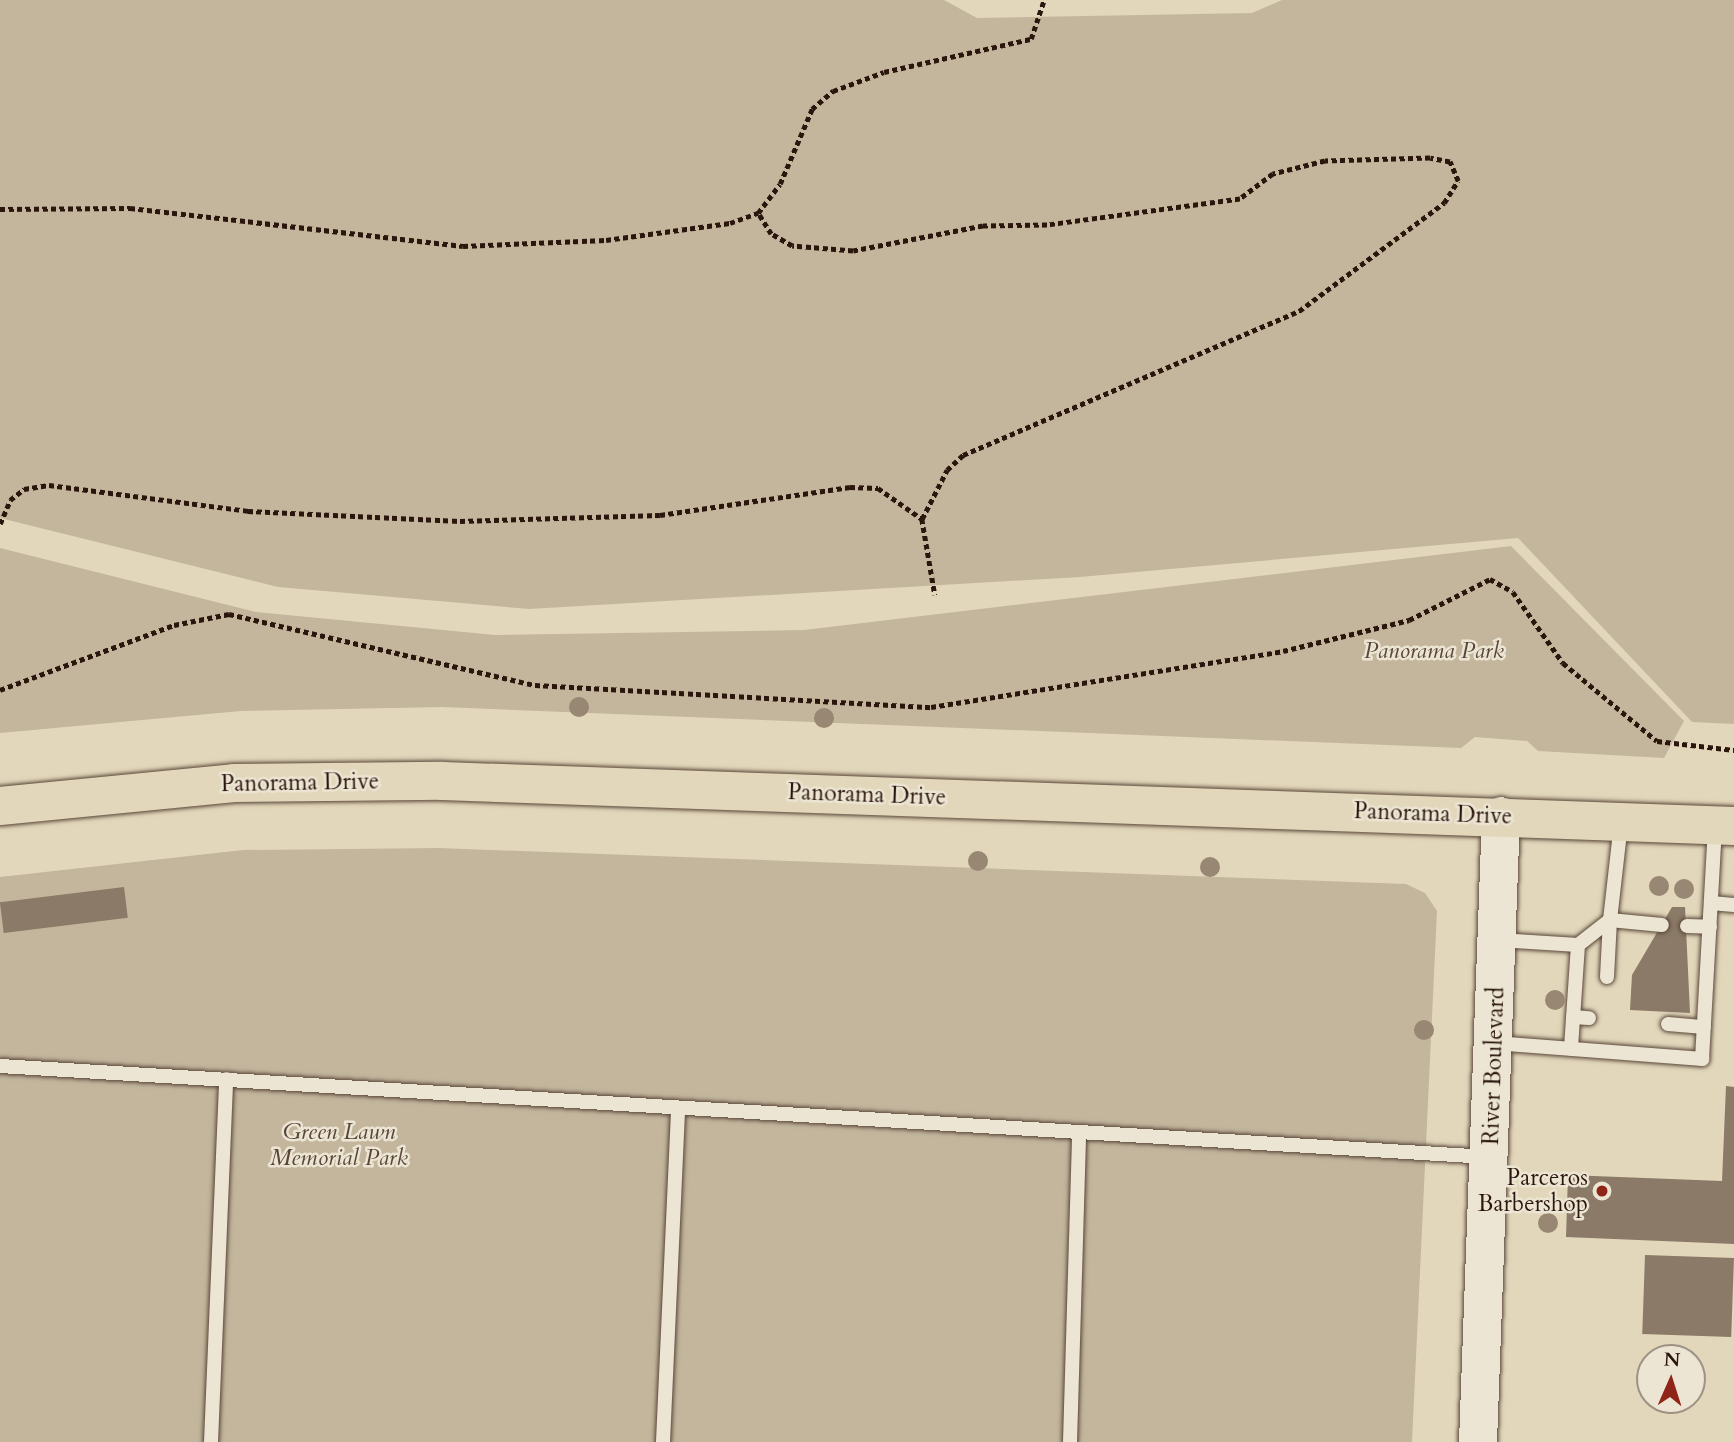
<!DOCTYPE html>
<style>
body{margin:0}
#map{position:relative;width:1734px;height:1442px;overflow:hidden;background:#e2d7bb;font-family:Cardo,serif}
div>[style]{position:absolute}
.green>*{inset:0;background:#c3b69d}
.building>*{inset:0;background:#8a7a67;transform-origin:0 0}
.path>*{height:4.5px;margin-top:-2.25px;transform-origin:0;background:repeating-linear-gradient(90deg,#2b160d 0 5px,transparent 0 8.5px)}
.roads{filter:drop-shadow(0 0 2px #594638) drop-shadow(0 0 2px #594638)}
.service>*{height:14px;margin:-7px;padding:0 7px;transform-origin:7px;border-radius:7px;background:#ece5d3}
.secondary>*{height:38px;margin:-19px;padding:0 19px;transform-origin:19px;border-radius:19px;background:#ece5d3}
.primary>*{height:38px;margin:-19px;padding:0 19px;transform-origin:19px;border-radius:19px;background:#e2d7bb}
.trees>*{width:20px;height:20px;margin:-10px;border-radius:50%;background:#978773}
.dots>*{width:19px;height:19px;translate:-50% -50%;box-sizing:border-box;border:4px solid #ece5d3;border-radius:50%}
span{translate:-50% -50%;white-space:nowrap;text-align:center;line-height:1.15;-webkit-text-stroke:5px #ece5d3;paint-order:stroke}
.park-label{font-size:23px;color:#594638;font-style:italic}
.street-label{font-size:23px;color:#2b160d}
.poi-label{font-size:23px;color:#2b160d}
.right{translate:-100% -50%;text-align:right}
.north{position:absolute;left:1636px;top:1344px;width:70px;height:70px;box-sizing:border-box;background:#ece5d3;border:2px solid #9f9284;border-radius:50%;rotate:3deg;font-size:19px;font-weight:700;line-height:28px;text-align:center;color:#2b160d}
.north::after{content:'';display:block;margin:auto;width:24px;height:32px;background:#8f2418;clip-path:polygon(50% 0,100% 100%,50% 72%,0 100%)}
</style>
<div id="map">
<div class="green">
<i style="clip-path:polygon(0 0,944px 0,977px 18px,1252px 13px,1282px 0,1734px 0,1734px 724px,1692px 722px,1518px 538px,1080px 577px,529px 609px,278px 587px,0 518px)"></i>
<i style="clip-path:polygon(1511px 546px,1684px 721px,1664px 758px,1538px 751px,1527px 741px,1475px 737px,1461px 748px,442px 707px,241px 711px,0 733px,0 548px,256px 612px,495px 635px,804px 630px)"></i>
<i style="clip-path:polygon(439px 848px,1406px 884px,1425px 893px,1437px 911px,1412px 1442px,0 1442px,0 877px,243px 850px)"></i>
</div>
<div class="building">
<i style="left:124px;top:887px;width:31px;height:125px;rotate:83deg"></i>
<i style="clip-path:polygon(1672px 907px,1685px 907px,1690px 1013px,1630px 1010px,1632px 975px)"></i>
<i style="clip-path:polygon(1726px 1086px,1734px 1087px,1734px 1244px,1566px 1237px,1568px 1175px,1722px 1181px)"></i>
<i style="left:1645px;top:1255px;width:89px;height:79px;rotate:2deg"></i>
</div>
<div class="path">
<i style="left:0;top:209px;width:130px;rotate:-0.4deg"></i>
<i style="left:130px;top:208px;width:335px;rotate:6.5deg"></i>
<i style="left:463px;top:246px;width:143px;rotate:-2.4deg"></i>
<i style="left:606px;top:240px;width:125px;rotate:-7.8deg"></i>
<i style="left:730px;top:223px;width:30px;rotate:-20deg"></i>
<i style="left:758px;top:213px;width:36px;rotate:-53deg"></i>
<i style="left:780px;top:184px;width:82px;rotate:-66.9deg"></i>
<i style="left:812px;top:109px;width:28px;rotate:-41deg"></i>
<i style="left:833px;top:91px;width:54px;rotate:-20.4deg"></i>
<i style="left:884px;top:72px;width:151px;rotate:-12.7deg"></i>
<i style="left:1031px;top:39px;width:41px;rotate:-71.6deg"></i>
<i style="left:922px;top:519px;width:77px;rotate:80.3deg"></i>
<i style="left:0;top:524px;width:26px;rotate:-67deg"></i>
<i style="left:10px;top:500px;width:18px;rotate:-38deg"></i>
<i style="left:24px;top:489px;width:25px;rotate:-9deg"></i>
<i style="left:49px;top:485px;width:201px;rotate:7.4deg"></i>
<i style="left:248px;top:511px;width:212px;rotate:2.7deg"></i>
<i style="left:460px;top:521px;width:200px;rotate:-1.7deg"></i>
<i style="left:660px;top:515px;width:192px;rotate:-8.4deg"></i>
<i style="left:850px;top:487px;width:28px;rotate:2deg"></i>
<i style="left:878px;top:488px;width:54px;rotate:35.2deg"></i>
<i style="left:922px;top:519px;width:55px;rotate:-63deg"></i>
<i style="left:947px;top:470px;width:22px;rotate:-43deg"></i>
<i style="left:963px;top:455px;width:366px;rotate:-23.2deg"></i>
<i style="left:1299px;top:311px;width:181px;rotate:-36.7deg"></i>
<i style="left:1444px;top:203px;width:26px;rotate:-58deg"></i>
<i style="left:1458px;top:181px;width:21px;rotate:-113deg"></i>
<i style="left:1450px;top:162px;width:20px;rotate:-169deg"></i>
<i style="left:1430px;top:158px;width:105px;rotate:178.4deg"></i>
<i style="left:1325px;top:161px;width:54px;rotate:166deg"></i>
<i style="left:1273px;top:174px;width:41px;rotate:142.9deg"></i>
<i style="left:1240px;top:199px;width:195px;rotate:172.3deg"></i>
<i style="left:1047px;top:225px;width:64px;rotate:179.1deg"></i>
<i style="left:983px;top:226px;width:132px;rotate:169.1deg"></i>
<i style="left:853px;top:251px;width:61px;rotate:-175.3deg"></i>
<i style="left:792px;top:246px;width:24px;rotate:-150deg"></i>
<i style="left:771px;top:234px;width:25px;rotate:-122deg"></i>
<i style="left:0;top:690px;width:186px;rotate:-20.5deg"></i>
<i style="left:174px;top:625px;width:56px;rotate:-11.3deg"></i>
<i style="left:229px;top:614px;width:314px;rotate:13.1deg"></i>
<i style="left:535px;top:685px;width:397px;rotate:3.2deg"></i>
<i style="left:931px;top:707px;width:356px;rotate:-9deg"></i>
<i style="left:1283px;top:651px;width:130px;rotate:-13.8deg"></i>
<i style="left:1409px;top:620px;width:91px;rotate:-26.8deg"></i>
<i style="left:1490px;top:579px;width:26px;rotate:29deg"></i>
<i style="left:1513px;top:592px;width:87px;rotate:54.8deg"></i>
<i style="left:1563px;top:663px;width:122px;rotate:39.7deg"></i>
<i style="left:1657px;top:741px;width:78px;rotate:6.7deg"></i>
</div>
<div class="roads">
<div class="service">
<i style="left:1711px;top:903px;width:23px;rotate:5deg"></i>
<i style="left:1687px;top:926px;width:23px;rotate:2deg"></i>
<i style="left:1499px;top:940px;width:79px;rotate:3.6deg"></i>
<i style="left:1578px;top:945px;width:104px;rotate:93.9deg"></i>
<i style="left:1578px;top:945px;width:41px;rotate:-38deg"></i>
<i style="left:1610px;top:920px;width:98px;rotate:-83.5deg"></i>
<i style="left:1607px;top:977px;width:57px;rotate:-87deg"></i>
<i style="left:1610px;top:920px;width:52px;rotate:5.5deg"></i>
<i style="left:1573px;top:1017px;width:16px;rotate:4deg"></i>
<i style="left:1668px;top:1024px;width:36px;rotate:5deg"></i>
<i style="left:1495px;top:1043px;width:208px;rotate:4.4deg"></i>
<i style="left:1702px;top:1059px;width:232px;rotate:-86.8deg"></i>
<i style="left:0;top:1066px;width:1490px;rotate:3.5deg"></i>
<i style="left:211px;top:1442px;width:363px;rotate:-87.6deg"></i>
<i style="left:663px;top:1442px;width:334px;rotate:-87.4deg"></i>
<i style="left:1070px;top:1442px;width:307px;rotate:-88.3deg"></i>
</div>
<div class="secondary">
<i style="left:1478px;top:1442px;width:626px;rotate:-87.9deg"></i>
</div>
<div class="primary">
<i style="left:0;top:806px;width:235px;rotate:-5.6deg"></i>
<i style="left:234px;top:783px;width:208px;rotate:-0.6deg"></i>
<i style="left:442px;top:781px;width:1293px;rotate:1.99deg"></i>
</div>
</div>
<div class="trees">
<i style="left:579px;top:707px"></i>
<i style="left:824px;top:718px"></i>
<i style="left:978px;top:861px"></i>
<i style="left:1210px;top:867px"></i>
<i style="left:1659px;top:886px"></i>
<i style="left:1684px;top:889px"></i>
<i style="left:1555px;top:1000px"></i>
<i style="left:1424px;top:1030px"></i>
<i style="left:1548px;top:1223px"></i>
</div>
<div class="dots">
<i style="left:1602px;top:1191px;background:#8f2418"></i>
</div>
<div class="park-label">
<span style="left:1434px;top:651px">Panorama Park</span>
<span style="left:339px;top:1145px">Green Lawn<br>Memorial Park</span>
</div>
<div class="street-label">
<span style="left:300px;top:783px;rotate:-1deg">Panorama Drive</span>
<span style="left:867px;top:795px;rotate:2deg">Panorama Drive</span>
<span style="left:1433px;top:814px;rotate:2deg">Panorama Drive</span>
<span style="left:1494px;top:1066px;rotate:-88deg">River Boulevard</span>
</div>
<div class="poi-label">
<span class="right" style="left:1588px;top:1191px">Parceros<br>Barbershop</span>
</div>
<div class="north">N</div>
</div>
